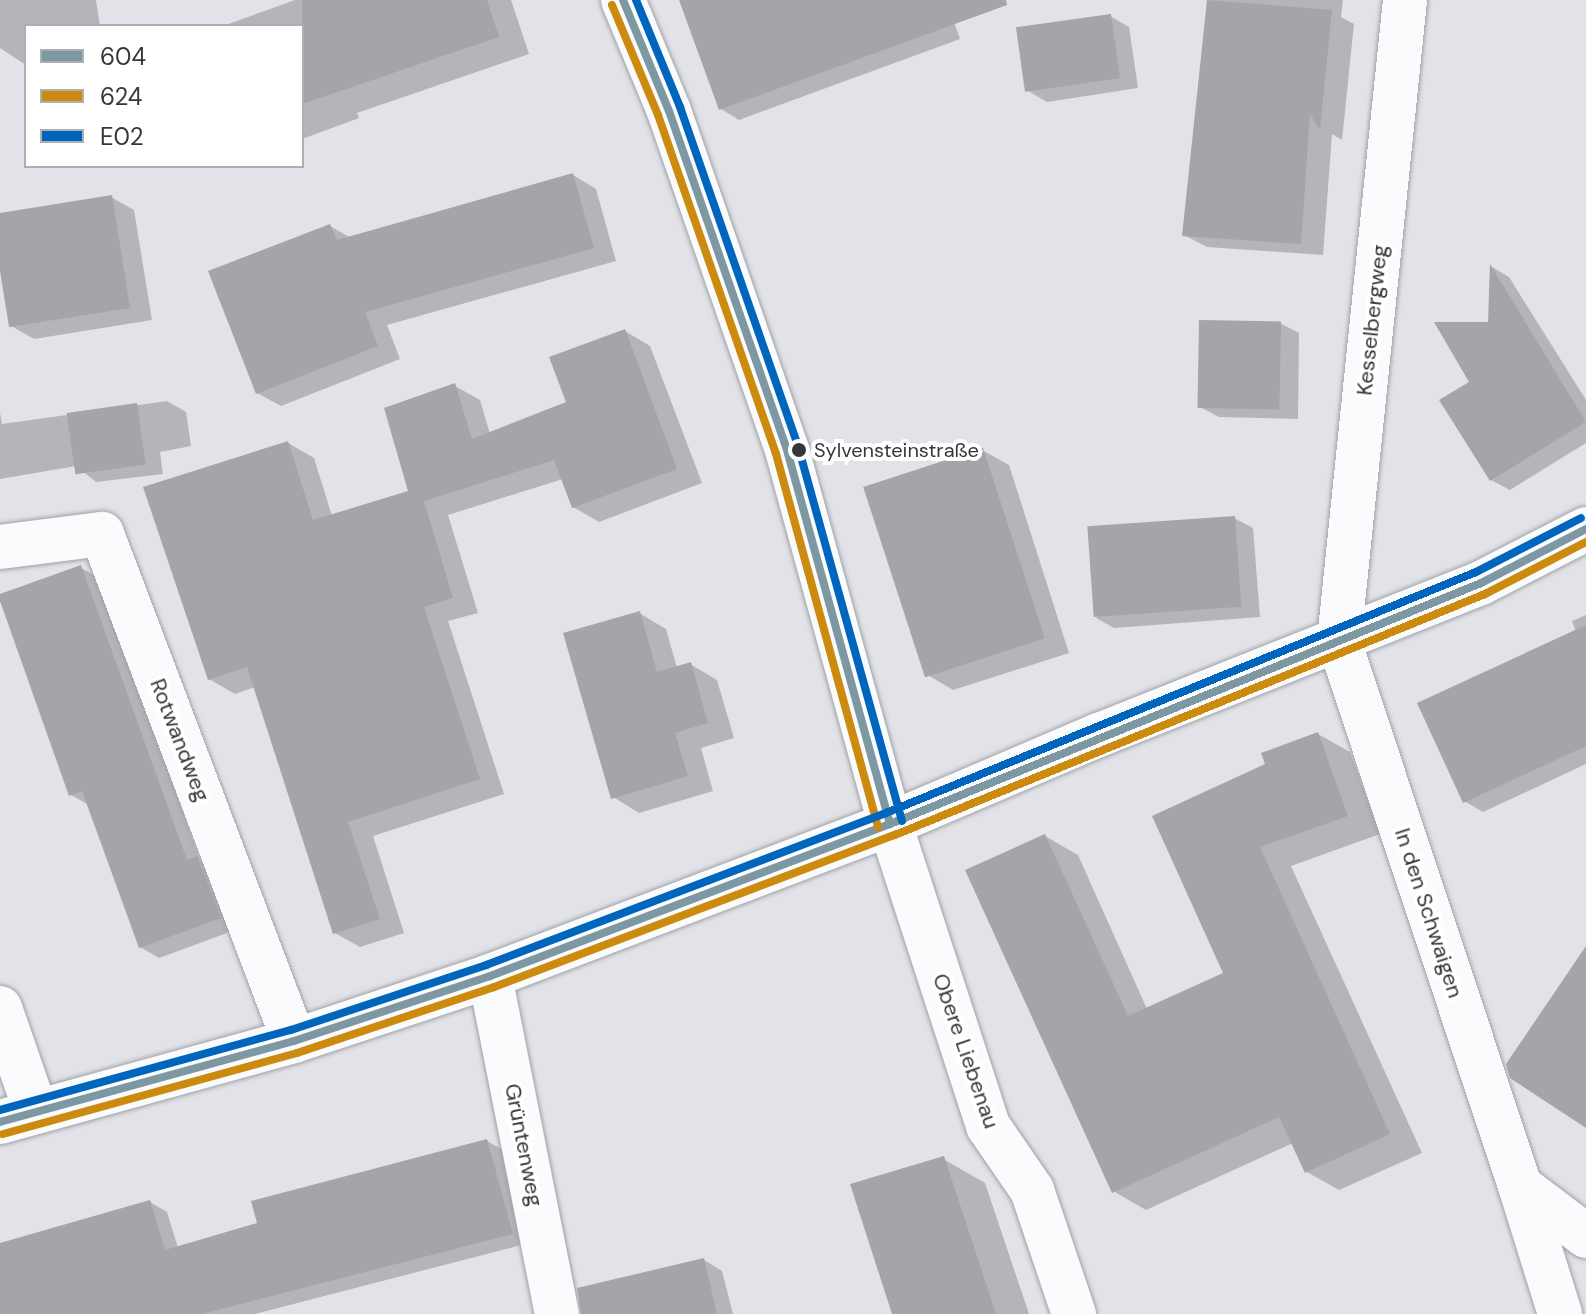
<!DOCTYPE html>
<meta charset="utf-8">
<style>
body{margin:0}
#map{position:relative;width:1586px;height:1314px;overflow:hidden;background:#e1e3e8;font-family:"DM Sans",sans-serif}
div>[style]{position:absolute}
.shadow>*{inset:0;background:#0003}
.building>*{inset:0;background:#a4a5a8;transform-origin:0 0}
.roads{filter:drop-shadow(0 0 2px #a1a2a6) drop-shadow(0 0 2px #a1a2a6)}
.street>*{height:44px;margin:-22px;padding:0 22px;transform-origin:22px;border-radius:22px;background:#fafbfc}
.secondary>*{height:44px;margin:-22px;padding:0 22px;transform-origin:22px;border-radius:22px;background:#fafbfc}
.bus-1>*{height:8px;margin:-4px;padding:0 4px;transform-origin:4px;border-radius:4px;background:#7d98a2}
.bus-2>*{height:8px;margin:-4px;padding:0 4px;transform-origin:4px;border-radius:4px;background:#cc8a0f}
.bus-3>*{height:8px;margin:-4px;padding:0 4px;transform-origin:4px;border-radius:4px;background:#0065bd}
.dots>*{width:22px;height:22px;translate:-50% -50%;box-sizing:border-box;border:4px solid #fff;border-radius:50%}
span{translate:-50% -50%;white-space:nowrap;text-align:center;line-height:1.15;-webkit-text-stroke:8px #fff;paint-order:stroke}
.bus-label{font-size:20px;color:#35373b}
.left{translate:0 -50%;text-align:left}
.street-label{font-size:22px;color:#35373b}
.legend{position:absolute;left:24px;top:24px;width:280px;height:144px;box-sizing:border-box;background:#fff;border:2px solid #aeafb1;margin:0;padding:10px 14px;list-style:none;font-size:24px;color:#35373b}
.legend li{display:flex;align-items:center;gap:16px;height:40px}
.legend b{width:40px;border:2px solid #aeafb1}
</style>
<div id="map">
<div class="shadow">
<i style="clip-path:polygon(0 0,96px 0,100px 26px,26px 26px,26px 65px,0 48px)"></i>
<i style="clip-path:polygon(295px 0,511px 0,529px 54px,357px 113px,359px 118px,302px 139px,302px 26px,223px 26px)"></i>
<i style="clip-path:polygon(686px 0,946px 0,960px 39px,739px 120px,721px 109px)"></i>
<i style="clip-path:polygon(1209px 0,1343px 0,1341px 17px,1354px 24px,1342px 140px,1332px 134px,1323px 255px,1207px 247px,1184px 235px)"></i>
<i style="clip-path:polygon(1110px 16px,1129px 27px,1138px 88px,1047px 102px,1028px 91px)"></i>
<i style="clip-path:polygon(573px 175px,596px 189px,616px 261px,387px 325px,400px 359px,281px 406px,257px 393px,330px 226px,351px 238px)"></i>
<i style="clip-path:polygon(111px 197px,134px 210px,152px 320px,34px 339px,11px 326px,0 258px,0 215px)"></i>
<i style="clip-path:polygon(1492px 267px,1509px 277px,1586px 400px,1586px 443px,1510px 490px,1491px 480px,1472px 382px,1490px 324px)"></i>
<i style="clip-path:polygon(1280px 323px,1299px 333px,1298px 419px,1219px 417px,1200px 407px)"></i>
<i style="clip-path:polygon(625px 331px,650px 346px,702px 483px,599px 522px,573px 507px,563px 479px,448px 515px,478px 613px,448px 621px,504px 794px,373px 836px,404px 933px,360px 947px,335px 933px,255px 687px,235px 694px,209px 679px,288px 443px,314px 458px,332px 516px,410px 492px,455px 386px,480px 400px,490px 434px,569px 403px)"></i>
<i style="clip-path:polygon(167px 401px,186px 412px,191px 446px,160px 452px,163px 474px,96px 482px,76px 466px,0 479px,0 413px,2px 424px)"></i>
<i style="clip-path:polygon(982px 450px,1009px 465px,1069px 653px,953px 690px,926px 674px)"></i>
<i style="clip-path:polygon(1234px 518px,1253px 528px,1260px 617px,1114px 628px,1096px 618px)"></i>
<i style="clip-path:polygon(81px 568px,100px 578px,200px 860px,216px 869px,238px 929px,159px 958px,140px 947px,89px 805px,71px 795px)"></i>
<i style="clip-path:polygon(639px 613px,666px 629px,677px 668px,690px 664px,717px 680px,734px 738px,701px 748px,713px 791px,639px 813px,613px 797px)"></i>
<i style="clip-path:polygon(1586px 615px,1586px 764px,1483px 812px,1464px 801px,1576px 632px,1572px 621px)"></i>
<i style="clip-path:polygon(1318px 734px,1350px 752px,1380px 834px,1291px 866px,1422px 1153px,1339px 1190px,1307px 1172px,1293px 1143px,1146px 1210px,1113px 1191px,1045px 836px,1078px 855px,1147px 1009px,1226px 974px,1268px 765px)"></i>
<i style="clip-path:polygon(487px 1141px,505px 1151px,529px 1243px,255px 1314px,0 1314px,0 1245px,150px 1202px,167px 1212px,178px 1248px,260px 1225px)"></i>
<i style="clip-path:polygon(943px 1159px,985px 1183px,1029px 1314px,894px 1314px)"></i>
<i style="clip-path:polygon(704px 1260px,722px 1271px,733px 1314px,620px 1314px)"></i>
</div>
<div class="building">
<i style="clip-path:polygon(302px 0,487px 0,499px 37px,302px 104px)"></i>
<i style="clip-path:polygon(679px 0,1006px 0,1007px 5px,719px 110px)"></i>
<i style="clip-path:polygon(1207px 0,1332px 10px,1320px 130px,1310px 114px,1301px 244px,1182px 236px)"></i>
<i style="left:1111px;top:14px;width:65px;height:96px;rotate:82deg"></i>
<i style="clip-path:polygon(573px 173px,594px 248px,365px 312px,378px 346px,256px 394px,208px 271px,330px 224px,337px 240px)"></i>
<i style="clip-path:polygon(112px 195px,130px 308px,9px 327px,0 271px,0 213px)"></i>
<i style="clip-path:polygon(1490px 264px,1586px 422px,1490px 481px,1439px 400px,1469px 382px,1434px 322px,1488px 322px)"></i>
<i style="left:1199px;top:320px;width:82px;height:88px;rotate:1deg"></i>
<i style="clip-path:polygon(625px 329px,677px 469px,572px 508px,554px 460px,424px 501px,453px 598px,424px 607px,480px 779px,348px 822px,380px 919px,333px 934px,247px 667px,208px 680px,143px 487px,288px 441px,313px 520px,408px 491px,384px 408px,455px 383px,472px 439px,566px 402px,549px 357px)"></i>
<i style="left:137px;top:403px;width:62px;height:71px;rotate:82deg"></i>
<i style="left:983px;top:448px;width:200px;height:126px;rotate:72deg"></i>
<i style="left:1235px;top:516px;width:91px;height:148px;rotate:86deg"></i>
<i style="clip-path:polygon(81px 565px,187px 860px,197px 856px,221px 918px,139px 948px,82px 791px,69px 796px,0 601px,0 594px)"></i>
<i style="clip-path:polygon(640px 611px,657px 672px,691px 662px,708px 723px,675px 733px,688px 776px,611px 799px,563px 633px)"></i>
<i style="clip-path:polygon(1586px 625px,1586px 746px,1463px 803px,1417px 703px)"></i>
<i style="clip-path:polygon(1318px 732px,1348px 816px,1260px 847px,1390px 1134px,1305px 1173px,1279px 1117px,1112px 1193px,965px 870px,1045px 834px,1128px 1016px,1223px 973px,1152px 816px,1265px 764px,1261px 753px)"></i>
<i style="clip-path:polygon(1586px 946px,1586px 1128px,1510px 1078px,1506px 1064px)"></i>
<i style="clip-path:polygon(487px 1139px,513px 1234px,202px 1314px,0 1314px,0 1243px,150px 1200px,165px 1250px,257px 1223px,251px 1201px)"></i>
<i style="clip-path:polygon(944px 1156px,996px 1314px,892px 1314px,850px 1184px)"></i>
<i style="clip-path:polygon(704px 1258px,717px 1314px,581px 1314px,577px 1288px)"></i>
</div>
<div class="roads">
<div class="street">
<i style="left:1405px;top:0;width:644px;rotate:95.88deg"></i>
<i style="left:1339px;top:641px;width:574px;rotate:71.63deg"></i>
<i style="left:1520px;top:1186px;width:83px;rotate:37.1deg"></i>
<i style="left:0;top:547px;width:103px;rotate:-7.3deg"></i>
<i style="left:102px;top:534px;width:542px;rotate:69.26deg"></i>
<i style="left:490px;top:976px;width:345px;rotate:78.8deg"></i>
<i style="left:0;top:1008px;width:110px;rotate:70.9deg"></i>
<i style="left:0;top:1122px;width:305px;rotate:-15.4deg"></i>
<i style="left:294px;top:1041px;width:206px;rotate:-18.3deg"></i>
<i style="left:490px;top:976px;width:428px;rotate:-20.8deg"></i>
<i style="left:890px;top:824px;width:318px;rotate:72deg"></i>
<i style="left:988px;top:1126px;width:78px;rotate:55.5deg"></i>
<i style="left:1032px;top:1190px;width:131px;rotate:71.3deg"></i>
<i style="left:1520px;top:1186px;width:134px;rotate:72.6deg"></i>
</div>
<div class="secondary">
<i style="left:623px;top:0;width:120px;rotate:67.5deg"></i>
<i style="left:669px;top:111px;width:359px;rotate:70.8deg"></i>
<i style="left:787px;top:450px;width:388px;rotate:74.6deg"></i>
<i style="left:890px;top:824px;width:227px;rotate:-23.1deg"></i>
<i style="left:1099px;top:735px;width:411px;rotate:-21.7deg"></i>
<i style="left:1481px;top:583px;width:118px;rotate:-27.2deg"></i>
</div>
</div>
<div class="bus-1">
<i style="left:623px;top:0;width:120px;rotate:67.5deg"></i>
<i style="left:669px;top:111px;width:359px;rotate:70.8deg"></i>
<i style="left:787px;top:450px;width:388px;rotate:74.6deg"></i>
<i style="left:0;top:1122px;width:305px;rotate:-15.4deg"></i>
<i style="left:294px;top:1041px;width:206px;rotate:-18.3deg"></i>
<i style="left:490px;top:976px;width:428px;rotate:-20.8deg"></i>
<i style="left:890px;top:824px;width:638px;rotate:-22.18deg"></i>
<i style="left:1481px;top:583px;width:118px;rotate:-27.2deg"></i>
</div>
<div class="bus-2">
<i style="left:612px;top:5px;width:119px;rotate:67.3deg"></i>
<i style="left:658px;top:115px;width:359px;rotate:70.8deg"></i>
<i style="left:776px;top:454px;width:387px;rotate:74.7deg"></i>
<i style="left:3px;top:1134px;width:305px;rotate:-15.4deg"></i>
<i style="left:297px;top:1053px;width:208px;rotate:-18.5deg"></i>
<i style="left:494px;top:987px;width:429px;rotate:-20.8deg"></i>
<i style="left:895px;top:835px;width:637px;rotate:-22.22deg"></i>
<i style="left:1485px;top:594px;width:114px;rotate:-27.2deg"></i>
</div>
<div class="bus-3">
<i style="left:636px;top:0;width:116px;rotate:67.6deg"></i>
<i style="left:680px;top:107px;width:359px;rotate:70.8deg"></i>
<i style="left:798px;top:446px;width:389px;rotate:74.5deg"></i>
<i style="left:0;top:1110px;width:302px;rotate:-15.4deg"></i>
<i style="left:291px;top:1030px;width:206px;rotate:-18.4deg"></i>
<i style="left:486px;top:965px;width:428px;rotate:-20.8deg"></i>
<i style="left:886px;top:813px;width:637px;rotate:-22.22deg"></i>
<i style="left:1476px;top:572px;width:118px;rotate:-27.2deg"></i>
</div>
<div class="dots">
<i style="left:799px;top:450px;background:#35373b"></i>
</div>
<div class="bus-label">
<span class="left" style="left:814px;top:450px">Sylvensteinstraße</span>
</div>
<div class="street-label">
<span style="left:1372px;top:320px;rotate:-84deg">Kesselbergweg</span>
<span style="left:180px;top:740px;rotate:69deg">Rotwandweg</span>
<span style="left:1429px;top:913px;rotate:72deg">In den Schwaigen</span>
<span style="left:966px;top:1051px;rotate:71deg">Obere Liebenau</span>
<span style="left:524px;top:1145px;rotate:79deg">Grüntenweg</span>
</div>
<ul class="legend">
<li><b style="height:10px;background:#7d98a2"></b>604</li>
<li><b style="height:10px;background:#cc8a0f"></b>624</li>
<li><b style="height:10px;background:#0065bd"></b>E02</li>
</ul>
</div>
